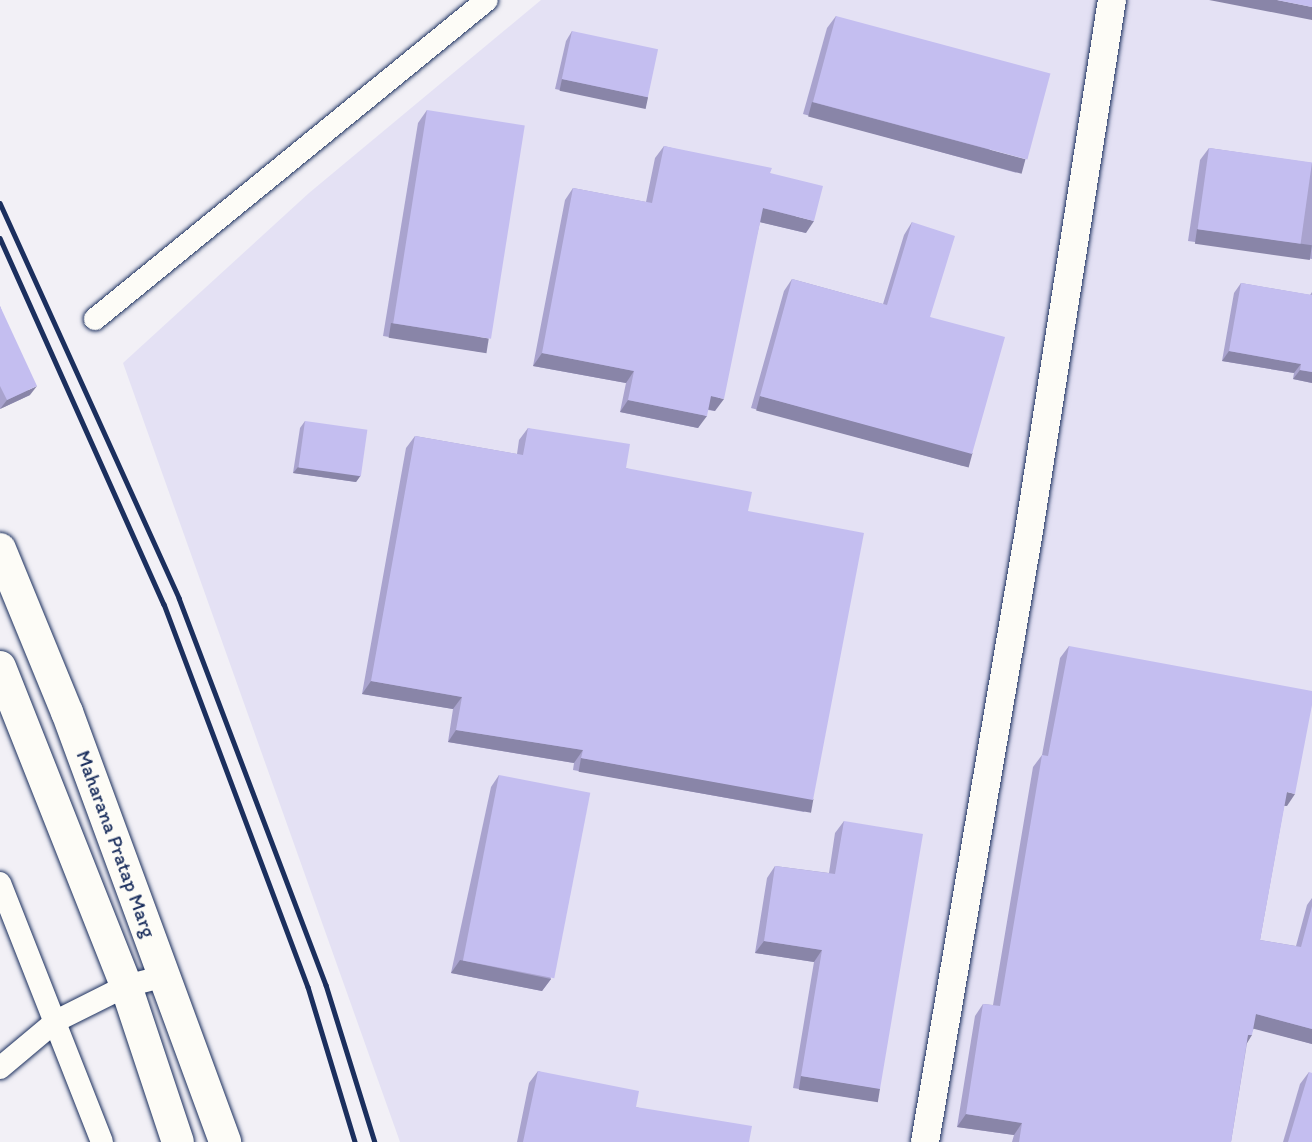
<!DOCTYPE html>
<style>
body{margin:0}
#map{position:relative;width:1312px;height:1142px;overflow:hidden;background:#f2f0f6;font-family:Itim,sans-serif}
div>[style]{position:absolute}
.built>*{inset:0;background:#e4e1f4}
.roads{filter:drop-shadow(0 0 2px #1b2f5e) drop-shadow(0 0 2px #1b2f5e)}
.minor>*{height:22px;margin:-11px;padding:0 11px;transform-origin:11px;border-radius:11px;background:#fdfcf7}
.tertiary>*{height:28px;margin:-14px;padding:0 14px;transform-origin:14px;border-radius:14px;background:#fdfcf7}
.secondary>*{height:32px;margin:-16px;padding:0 16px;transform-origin:16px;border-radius:16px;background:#fdfcf7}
.rail>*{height:4.5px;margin:-2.25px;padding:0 2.25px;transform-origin:2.25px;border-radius:2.25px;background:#1b2f5e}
.wall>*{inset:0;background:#a9a3ce}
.shaded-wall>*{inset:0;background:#8985a8;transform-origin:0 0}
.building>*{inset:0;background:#c4bef0;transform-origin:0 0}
span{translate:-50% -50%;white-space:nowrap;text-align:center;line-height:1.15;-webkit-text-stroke:6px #fdfcf7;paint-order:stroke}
.street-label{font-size:20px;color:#1b2f5e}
</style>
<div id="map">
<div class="built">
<i style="clip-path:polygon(541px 0,1312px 0,1312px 1142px,400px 1142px,123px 363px,309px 193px)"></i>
</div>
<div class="roads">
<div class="minor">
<i style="left:95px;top:319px;width:505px;rotate:-39.14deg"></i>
<i style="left:0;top:883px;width:278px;rotate:68.5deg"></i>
<i style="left:0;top:1068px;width:73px;rotate:-40deg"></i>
<i style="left:56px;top:1021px;width:78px;rotate:-26.6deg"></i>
<i style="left:126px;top:986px;width:40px;rotate:-14.4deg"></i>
</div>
<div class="tertiary">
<i style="left:925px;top:1142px;width:620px;rotate:-80.34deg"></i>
<i style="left:1029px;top:531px;width:537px;rotate:-81.12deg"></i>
</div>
<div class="secondary">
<i style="left:0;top:549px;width:176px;rotate:67.7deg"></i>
<i style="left:67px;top:712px;width:458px;rotate:69.8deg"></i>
<i style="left:0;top:667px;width:343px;rotate:68.4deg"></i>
<i style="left:126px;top:986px;width:164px;rotate:71.6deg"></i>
</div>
</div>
<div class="rail">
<i style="left:0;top:203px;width:434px;rotate:65.6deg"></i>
<i style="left:179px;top:598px;width:414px;rotate:69.2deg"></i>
<i style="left:326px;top:985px;width:164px;rotate:72.7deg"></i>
<i style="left:0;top:238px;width:401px;rotate:65.9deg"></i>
<i style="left:164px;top:604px;width:409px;rotate:69.4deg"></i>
<i style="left:308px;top:987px;width:162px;rotate:73.1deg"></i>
</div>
<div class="wall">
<i style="clip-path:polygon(836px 16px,1017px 173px,803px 114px,827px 28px)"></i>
<i style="clip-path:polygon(572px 31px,648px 97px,641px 107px,555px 89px,566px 41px)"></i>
<i style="clip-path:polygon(427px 110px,481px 352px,383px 336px,418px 123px)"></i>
<i style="clip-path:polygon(664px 146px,770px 173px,806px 233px,760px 222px,715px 411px,708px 410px,698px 428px,620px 412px,626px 383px,533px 366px,565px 200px,573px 188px,646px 202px,655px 158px)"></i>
<i style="clip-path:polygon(1209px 148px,1312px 163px,1312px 259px,1188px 241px,1200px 160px)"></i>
<i style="clip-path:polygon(912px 222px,930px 317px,972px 454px,963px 466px,751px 408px,784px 291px,792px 279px,883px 304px,904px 235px)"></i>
<i style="clip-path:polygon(1241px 283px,1310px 295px,1312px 292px,1312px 383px,1293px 379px,1294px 373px,1222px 361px,1234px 293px)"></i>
<i style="clip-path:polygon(0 306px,30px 395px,0 409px)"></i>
<i style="clip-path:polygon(305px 421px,361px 475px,356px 482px,293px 473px,300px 428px)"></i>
<i style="clip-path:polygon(528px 428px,626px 468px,748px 511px,813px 800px,804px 812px,573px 770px,574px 763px,448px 742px,453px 709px,362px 694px,406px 448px,415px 436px,517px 454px,519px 440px)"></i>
<i style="clip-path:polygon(1069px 646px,1287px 806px,1284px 806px,1260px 940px,1296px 946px,1307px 905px,1312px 898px,1312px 1044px,1254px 1028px,1247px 1043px,1231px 1142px,1012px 1142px,1014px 1135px,957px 1127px,975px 1016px,983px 1004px,993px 1005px,1033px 767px,1042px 755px,1060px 658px)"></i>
<i style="clip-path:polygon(499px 775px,551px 979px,542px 991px,451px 973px,491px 787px)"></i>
<i style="clip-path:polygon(844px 821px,880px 1089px,872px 1101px,793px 1088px,814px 962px,755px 953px,767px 878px,775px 866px,829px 873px,835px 833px)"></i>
<i style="clip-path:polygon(538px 1071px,636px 1107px,749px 1142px,517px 1142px,529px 1083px)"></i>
<i style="clip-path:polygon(1309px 1072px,1312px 1142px,1283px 1142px,1300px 1084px)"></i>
</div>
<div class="shaded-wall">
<i style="clip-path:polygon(1209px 0,1277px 0,1312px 7px,1312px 20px)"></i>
<i style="left:562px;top:79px;width:88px;height:12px;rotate:12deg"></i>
<i style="left:812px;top:102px;width:221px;height:15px;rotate:15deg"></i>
<i style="clip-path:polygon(763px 208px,814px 221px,806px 233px,755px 221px)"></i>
<i style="left:1197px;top:229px;width:116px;height:15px;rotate:8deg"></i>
<i style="left:391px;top:323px;width:99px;height:15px;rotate:9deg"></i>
<i style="clip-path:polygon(1229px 351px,1301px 364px,1294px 373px,1222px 361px)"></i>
<i style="clip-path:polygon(542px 353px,634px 371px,626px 383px,533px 366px)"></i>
<i style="clip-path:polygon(1300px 370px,1312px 372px,1312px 383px,1293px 379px)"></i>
<i style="clip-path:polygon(37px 386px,30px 395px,0 409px,7px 400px)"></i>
<i style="clip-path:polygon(711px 396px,724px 399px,715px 411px,702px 408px)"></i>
<i style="left:760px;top:396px;width:220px;height:15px;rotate:15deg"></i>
<i style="clip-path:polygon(628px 400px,707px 416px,698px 428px,620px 412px)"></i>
<i style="clip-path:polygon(298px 467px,361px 475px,356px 482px,293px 473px)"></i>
<i style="clip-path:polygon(371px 681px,462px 697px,453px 709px,362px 694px)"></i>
<i style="clip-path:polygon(456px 730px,583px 750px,574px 763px,448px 742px)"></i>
<i style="left:581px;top:758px;width:236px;height:14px;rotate:10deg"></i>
<i style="clip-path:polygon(1287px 792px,1295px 794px,1287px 806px,1278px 805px)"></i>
<i style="clip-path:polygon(764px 941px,822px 950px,814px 962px,755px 953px)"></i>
<i style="clip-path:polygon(460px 960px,551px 979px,542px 991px,451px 973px)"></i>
<i style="clip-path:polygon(1256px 1014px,1312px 1029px,1312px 1044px,1247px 1027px)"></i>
<i style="clip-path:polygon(1248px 1035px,1252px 1035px,1244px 1048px)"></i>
<i style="left:801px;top:1076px;width:80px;height:14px;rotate:9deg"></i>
<i style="clip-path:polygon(966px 1114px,1022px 1123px,1014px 1135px,957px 1127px)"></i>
</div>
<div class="building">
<i style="clip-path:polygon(1277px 0,1312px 0,1312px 7px)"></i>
<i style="left:836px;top:16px;width:222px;height:89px;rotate:15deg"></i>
<i style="left:572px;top:31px;width:88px;height:49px;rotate:12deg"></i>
<i style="left:427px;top:110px;width:99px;height:216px;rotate:9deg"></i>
<i style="clip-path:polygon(664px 146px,772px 168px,770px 173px,823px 186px,814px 221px,763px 208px,724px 399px,711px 396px,707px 416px,628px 400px,634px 371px,542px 353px,573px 188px,652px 203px)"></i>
<i style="left:1209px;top:148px;width:104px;height:82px;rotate:8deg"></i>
<i style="clip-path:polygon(912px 222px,955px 236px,930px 317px,1005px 337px,972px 454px,760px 396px,792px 279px,887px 305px)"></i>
<i style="clip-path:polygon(1241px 283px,1312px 295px,1312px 372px,1300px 370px,1301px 364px,1229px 351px)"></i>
<i style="clip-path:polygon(0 306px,37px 386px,7px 400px,0 386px)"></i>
<i style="left:305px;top:421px;width:63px;height:47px;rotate:8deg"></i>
<i style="clip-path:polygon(528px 428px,630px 444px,626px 468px,752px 492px,748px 511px,864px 533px,813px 800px,581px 758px,583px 750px,456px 730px,462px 697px,371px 681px,415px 436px,523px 455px)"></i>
<i style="clip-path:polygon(1069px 646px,1312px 691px,1312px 705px,1295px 794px,1287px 792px,1260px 940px,1301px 947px,1312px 906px,1312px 1029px,1256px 1014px,1252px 1035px,1248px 1035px,1231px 1142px,1019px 1142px,1022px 1123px,966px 1114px,983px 1004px,1000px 1006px,1042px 755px,1048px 756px)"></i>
<i style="left:499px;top:775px;width:93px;height:189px;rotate:11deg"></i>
<i style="clip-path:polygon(844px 821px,923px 834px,880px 1089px,801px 1076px,822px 950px,764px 941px,775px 866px,835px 874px)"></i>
<i style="clip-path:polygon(538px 1071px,639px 1091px,636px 1107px,752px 1126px,749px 1142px,523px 1142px)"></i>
<i style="clip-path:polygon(1309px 1072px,1312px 1073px,1312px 1142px,1288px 1142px)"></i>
</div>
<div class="street-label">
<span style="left:116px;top:844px;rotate:70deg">Maharana Pratap Marg</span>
</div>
</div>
